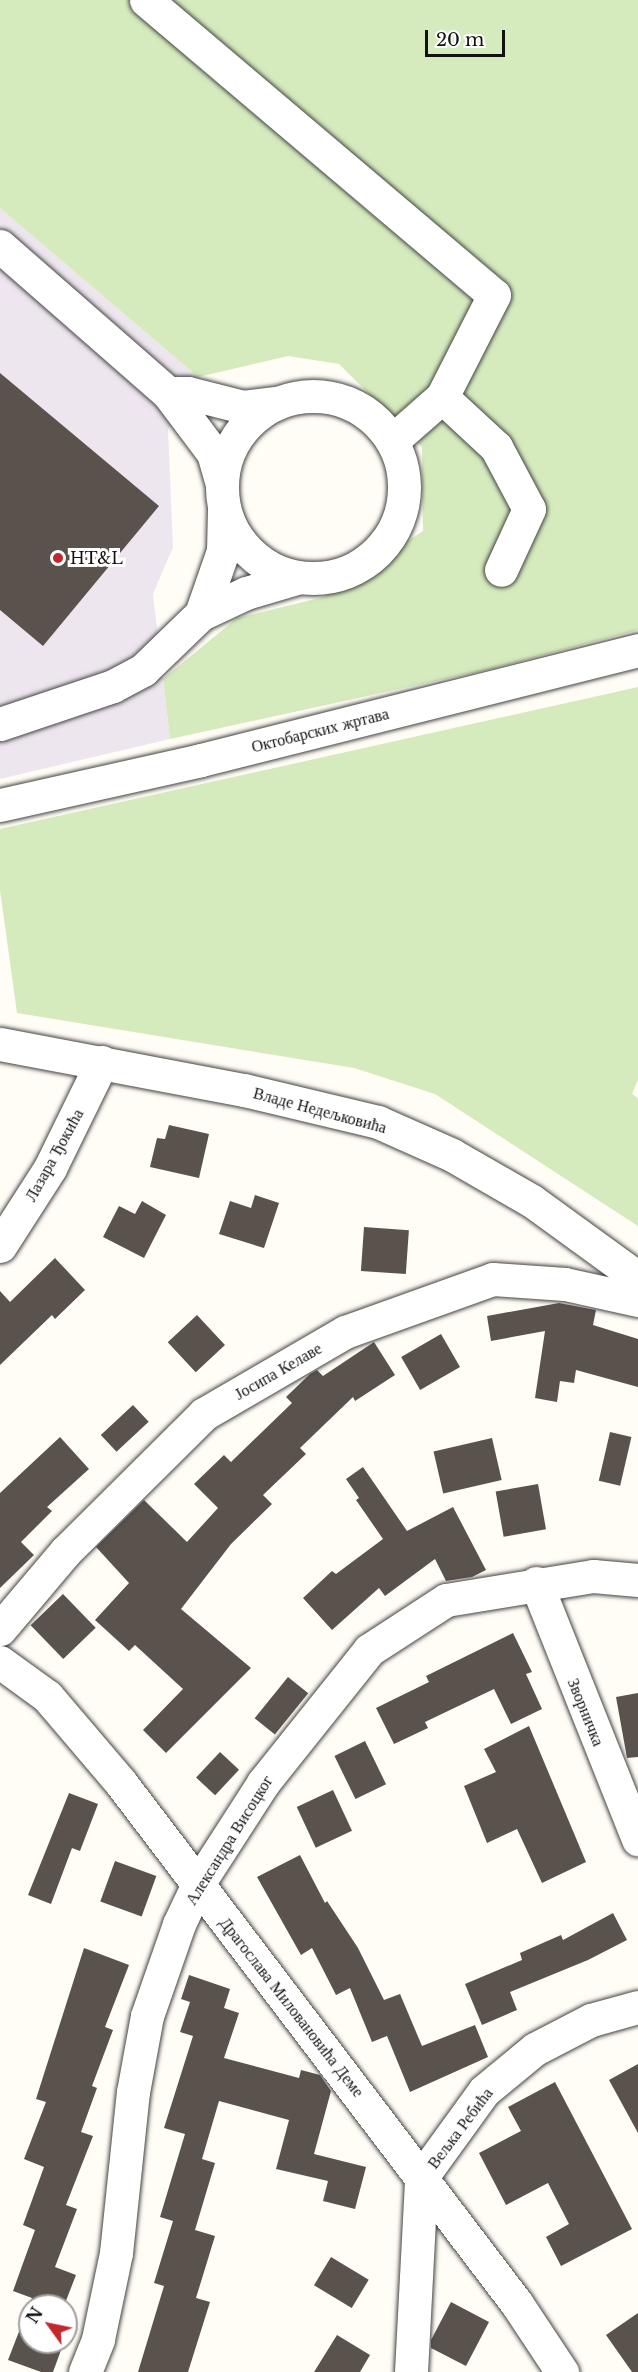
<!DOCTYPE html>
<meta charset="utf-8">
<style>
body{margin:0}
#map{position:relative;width:638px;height:2372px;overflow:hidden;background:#fffdf5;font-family:"Libre Baskerville",serif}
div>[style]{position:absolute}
.industrial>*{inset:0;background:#eee6ef}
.green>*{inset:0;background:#d5ebbd}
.building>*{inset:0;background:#5a524d;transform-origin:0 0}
.roads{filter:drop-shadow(0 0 2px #444) drop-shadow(0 0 2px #444)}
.minor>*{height:33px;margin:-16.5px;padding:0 16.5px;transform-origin:16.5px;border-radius:16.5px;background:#fff}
.minor>.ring{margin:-16.5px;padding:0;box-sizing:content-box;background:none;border:33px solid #fff;border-radius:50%}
.dots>*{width:16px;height:16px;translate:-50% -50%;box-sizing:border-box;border:3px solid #fff;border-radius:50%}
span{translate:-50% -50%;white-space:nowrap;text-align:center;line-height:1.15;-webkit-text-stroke:6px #fff;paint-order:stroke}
.poi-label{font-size:16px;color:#111}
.left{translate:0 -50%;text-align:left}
.street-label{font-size:16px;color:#111}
.north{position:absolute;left:18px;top:2294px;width:60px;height:60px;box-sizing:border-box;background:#fff;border:2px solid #a0a0a0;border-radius:50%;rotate:303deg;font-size:16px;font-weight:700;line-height:24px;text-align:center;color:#111}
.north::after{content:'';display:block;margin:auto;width:21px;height:27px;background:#c4262e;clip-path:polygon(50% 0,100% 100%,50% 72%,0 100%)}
.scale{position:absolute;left:425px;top:30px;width:80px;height:27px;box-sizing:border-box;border:3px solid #111;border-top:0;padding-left:8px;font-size:18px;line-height:21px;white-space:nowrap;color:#111;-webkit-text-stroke:4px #fff;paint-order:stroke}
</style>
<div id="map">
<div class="industrial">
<i style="clip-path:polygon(0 208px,198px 377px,168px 429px,173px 547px,153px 594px,170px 739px,0 779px)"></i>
</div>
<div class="green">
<i style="clip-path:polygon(0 0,638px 0,638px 630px,486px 670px,170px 739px,163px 679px,237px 618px,324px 597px,423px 531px,422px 447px,339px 364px,288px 356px,198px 377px,0 208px)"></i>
<i style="clip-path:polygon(638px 687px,638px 1080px,632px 1094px,638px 1098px,638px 1226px,435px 1094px,354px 1068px,17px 1013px,0 890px,0 829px)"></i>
</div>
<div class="building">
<i style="clip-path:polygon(0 373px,159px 506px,43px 646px,0 610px)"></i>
<i style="clip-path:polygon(169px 1125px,209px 1134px,199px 1178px,150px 1167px,157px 1138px,165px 1139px)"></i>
<i style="clip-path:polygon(255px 1195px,279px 1203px,264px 1248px,219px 1234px,230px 1201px,251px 1208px)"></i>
<i style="clip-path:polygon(142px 1201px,166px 1215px,144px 1258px,103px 1237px,119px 1206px,135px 1214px)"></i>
<i style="left:364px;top:1227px;width:45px;height:44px;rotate:4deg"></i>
<i style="clip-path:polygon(55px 1258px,85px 1290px,55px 1319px,52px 1315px,0 1365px,0 1291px,10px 1302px)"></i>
<i style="clip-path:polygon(559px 1303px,596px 1310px,593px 1325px,638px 1339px,638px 1387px,576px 1370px,574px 1383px,560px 1381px,557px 1402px,535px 1398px,545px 1331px,491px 1341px,487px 1316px)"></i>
<i style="left:197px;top:1315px;width:41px;height:40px;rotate:47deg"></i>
<i style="left:441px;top:1334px;width:38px;height:46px;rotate:60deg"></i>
<i style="clip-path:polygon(374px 1342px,395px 1375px,355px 1401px,353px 1397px,300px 1448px,306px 1454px,263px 1495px,272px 1504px,231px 1544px,181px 1609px,251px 1668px,166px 1753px,143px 1730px,183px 1689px,135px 1645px,129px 1651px,95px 1620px,129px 1583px,96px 1547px,144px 1500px,187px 1542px,218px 1508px,194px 1484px,224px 1455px,231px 1462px,292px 1403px,286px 1397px,310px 1374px,317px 1370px,323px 1376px)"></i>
<i style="left:133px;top:1405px;width:23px;height:44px;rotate:47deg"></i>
<i style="left:610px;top:1432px;width:22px;height:50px;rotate:13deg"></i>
<i style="clip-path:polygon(60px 1437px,89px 1469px,47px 1507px,52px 1511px,21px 1542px,34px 1555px,0 1588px,0 1493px)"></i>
<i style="left:492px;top:1438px;width:43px;height:60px;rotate:77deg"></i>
<i style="clip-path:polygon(363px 1467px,407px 1531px,453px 1507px,486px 1570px,472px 1577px,446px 1581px,435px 1559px,385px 1596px,379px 1588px,332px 1630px,303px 1598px,332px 1571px,336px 1574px,383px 1539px,356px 1500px,359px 1498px,346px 1479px)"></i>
<i style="left:538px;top:1484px;width:46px;height:43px;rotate:80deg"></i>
<i style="left:63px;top:1594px;width:47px;height:45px;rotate:46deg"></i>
<i style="clip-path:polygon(513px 1633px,532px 1672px,526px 1674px,542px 1709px,511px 1724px,494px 1689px,425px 1722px,428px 1728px,394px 1744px,376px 1708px,429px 1682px,426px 1676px)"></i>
<i style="left:288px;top:1677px;width:26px;height:53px;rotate:39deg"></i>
<i style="clip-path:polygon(638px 1693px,638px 1757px,627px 1758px,616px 1697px)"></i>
<i style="clip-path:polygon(529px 1726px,586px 1862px,542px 1883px,517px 1829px,487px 1843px,464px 1786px,496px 1772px,484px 1749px)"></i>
<i style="left:365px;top:1741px;width:48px;height:34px;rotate:64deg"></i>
<i style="left:220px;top:1752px;width:26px;height:35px;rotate:43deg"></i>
<i style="left:333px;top:1790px;width:45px;height:40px;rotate:65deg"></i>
<i style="clip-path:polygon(69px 1793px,98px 1804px,80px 1851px,72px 1848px,51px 1904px,28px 1895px)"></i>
<i style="clip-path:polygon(300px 1855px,325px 1903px,327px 1901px,358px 1948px,384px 2000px,400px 1994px,422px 2046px,475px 2025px,488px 2057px,410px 2092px,387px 2036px,372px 2042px,350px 1988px,336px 1995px,312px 1948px,301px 1955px,257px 1877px)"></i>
<i style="left:115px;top:1861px;width:44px;height:43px;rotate:20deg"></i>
<i style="clip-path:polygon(613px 1913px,627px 1940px,588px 1960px,510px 1992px,517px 2010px,482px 2025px,465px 1984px,522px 1960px,520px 1953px,561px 1935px,563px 1940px)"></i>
<i style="clip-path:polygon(84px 1948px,129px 1965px,105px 2027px,113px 2030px,92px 2086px,97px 2088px,81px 2132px,93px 2136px,66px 2205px,77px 2209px,55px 2267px,76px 2275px,64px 2306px,30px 2306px,30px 2342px,64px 2342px,53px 2372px,41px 2372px,8px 2360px,32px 2298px,13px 2291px,35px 2230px,23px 2225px,44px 2167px,24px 2159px,46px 2102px,36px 2099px)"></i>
<i style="clip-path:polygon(189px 1975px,230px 1989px,224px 2008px,239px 2013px,224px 2058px,299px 2078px,301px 2070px,320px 2075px,331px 2091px,314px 2154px,366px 2167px,355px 2209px,323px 2201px,328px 2181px,276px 2169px,289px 2120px,219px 2101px,202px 2159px,215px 2163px,195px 2230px,215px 2236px,196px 2298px,210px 2302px,188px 2372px,138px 2372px,164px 2286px,154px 2283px,173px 2221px,160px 2217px,185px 2134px,164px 2128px,193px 2036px,180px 2032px,190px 2002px,181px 1999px)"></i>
<i style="clip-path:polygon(638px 2064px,638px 2133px,609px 2080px)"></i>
<i style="clip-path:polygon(555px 2082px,632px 2229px,561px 2266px,546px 2237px,569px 2224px,548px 2183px,506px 2205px,479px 2153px,521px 2131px,508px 2107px)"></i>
<i style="left:331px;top:2257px;width:44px;height:33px;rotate:31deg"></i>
<i style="clip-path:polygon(451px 2302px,489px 2322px,466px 2366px,431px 2348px,431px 2340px)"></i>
<i style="clip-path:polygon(638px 2313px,638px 2372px,632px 2372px,606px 2335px)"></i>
<i style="clip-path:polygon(337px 2335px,370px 2355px,360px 2372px,314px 2372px)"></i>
</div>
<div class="roads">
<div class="minor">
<i style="left:146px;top:0;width:456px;rotate:40.3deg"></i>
<i style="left:494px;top:295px;width:114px;rotate:117deg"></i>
<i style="left:442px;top:397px;width:65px;rotate:138.7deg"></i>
<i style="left:0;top:246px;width:223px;rotate:41.2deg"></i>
<i style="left:168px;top:393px;width:75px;rotate:53.1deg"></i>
<i style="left:213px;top:453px;width:32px;rotate:74deg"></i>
<i style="left:168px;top:393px;width:20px"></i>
<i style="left:188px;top:393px;width:57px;rotate:14.3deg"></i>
<i style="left:243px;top:407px;width:35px;rotate:-7deg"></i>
<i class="ring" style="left:222px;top:396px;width:149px;height:149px"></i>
<i style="left:442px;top:397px;width:74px;rotate:42.8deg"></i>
<i style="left:496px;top:447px;width:70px;rotate:62deg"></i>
<i style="left:529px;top:509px;width:67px;rotate:114.7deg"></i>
<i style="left:201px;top:614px;width:67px;rotate:-70.8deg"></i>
<i style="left:223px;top:551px;width:41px;rotate:-88.6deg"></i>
<i style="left:0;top:724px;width:119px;rotate:-18.6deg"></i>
<i style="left:113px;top:686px;width:34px;rotate:-28deg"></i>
<i style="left:143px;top:670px;width:81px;rotate:-44deg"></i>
<i style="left:201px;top:614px;width:50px;rotate:-25deg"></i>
<i style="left:246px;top:593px;width:53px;rotate:-16.4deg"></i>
<i style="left:0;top:805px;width:206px;rotate:-12.6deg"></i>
<i style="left:201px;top:760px;width:451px;rotate:-14.1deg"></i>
<i style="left:0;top:1044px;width:248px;rotate:10.7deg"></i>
<i style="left:244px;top:1090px;width:138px;rotate:13.4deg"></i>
<i style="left:378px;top:1122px;width:81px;rotate:24deg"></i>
<i style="left:452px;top:1155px;width:92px;rotate:29.9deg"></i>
<i style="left:532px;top:1201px;width:131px;rotate:36deg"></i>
<i style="left:0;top:1246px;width:93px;rotate:-57.3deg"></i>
<i style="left:50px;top:1168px;width:118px;rotate:-63.9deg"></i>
<i style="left:536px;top:1583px;width:276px;rotate:68.3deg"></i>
<i style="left:0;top:1629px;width:102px;rotate:-49.8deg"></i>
<i style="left:66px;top:1551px;width:194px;rotate:-44.8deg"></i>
<i style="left:204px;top:1414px;width:163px;rotate:-30.2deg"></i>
<i style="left:345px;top:1332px;width:157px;rotate:-19.7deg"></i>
<i style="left:493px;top:1279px;width:72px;rotate:4deg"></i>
<i style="left:565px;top:1284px;width:75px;rotate:12.4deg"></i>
<i style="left:0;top:1662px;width:58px;rotate:35.9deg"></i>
<i style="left:47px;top:1696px;width:114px;rotate:49.6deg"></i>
<i style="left:121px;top:1783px;width:654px;rotate:52.76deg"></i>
<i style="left:517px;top:2304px;width:82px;rotate:56.5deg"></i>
<i style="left:85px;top:2372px;width:35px;rotate:-68deg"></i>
<i style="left:98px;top:2339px;width:88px;rotate:-78.2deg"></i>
<i style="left:116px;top:2253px;width:162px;rotate:-84deg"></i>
<i style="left:133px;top:2092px;width:77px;rotate:-79.6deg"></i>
<i style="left:147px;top:2016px;width:97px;rotate:-70.8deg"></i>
<i style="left:179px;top:1924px;width:44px;rotate:-64.6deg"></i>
<i style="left:198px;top:1884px;width:120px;rotate:-57.2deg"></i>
<i style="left:263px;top:1783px;width:170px;rotate:-51.4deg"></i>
<i style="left:369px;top:1650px;width:92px;rotate:-33deg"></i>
<i style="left:446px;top:1600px;width:149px;rotate:-9.3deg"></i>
<i style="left:593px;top:1576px;width:45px;rotate:5.1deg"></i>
<i style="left:411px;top:2372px;width:194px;rotate:-87deg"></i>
<i style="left:421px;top:2178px;width:107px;rotate:-54.1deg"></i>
<i style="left:484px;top:2091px;width:66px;rotate:-39.5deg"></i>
<i style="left:535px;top:2049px;width:63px;rotate:-27.4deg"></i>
<i style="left:591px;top:2020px;width:49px;rotate:-15.5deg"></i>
</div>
</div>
<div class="dots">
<i style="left:58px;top:558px;background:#c4262e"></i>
</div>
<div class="poi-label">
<span class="left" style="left:70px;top:558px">HT&amp;L</span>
</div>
<div class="street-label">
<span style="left:320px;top:730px;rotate:-14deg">Октобарских жртава</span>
<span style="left:320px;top:1110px;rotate:15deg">Владе Недељковића</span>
<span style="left:54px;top:1155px;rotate:-61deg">Лазара Ђокића</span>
<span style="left:278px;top:1371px;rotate:-30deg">Јосипа Келаве</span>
<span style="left:586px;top:1712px;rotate:68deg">Зворничка</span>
<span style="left:229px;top:1840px;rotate:-58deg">Александра Висоцког</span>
<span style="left:292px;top:2007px;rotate:52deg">Драгослава Миловановића Деме</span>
<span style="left:460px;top:2128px;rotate:-53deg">Вељка Ребића</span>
</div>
<div class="north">N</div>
<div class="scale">20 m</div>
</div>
